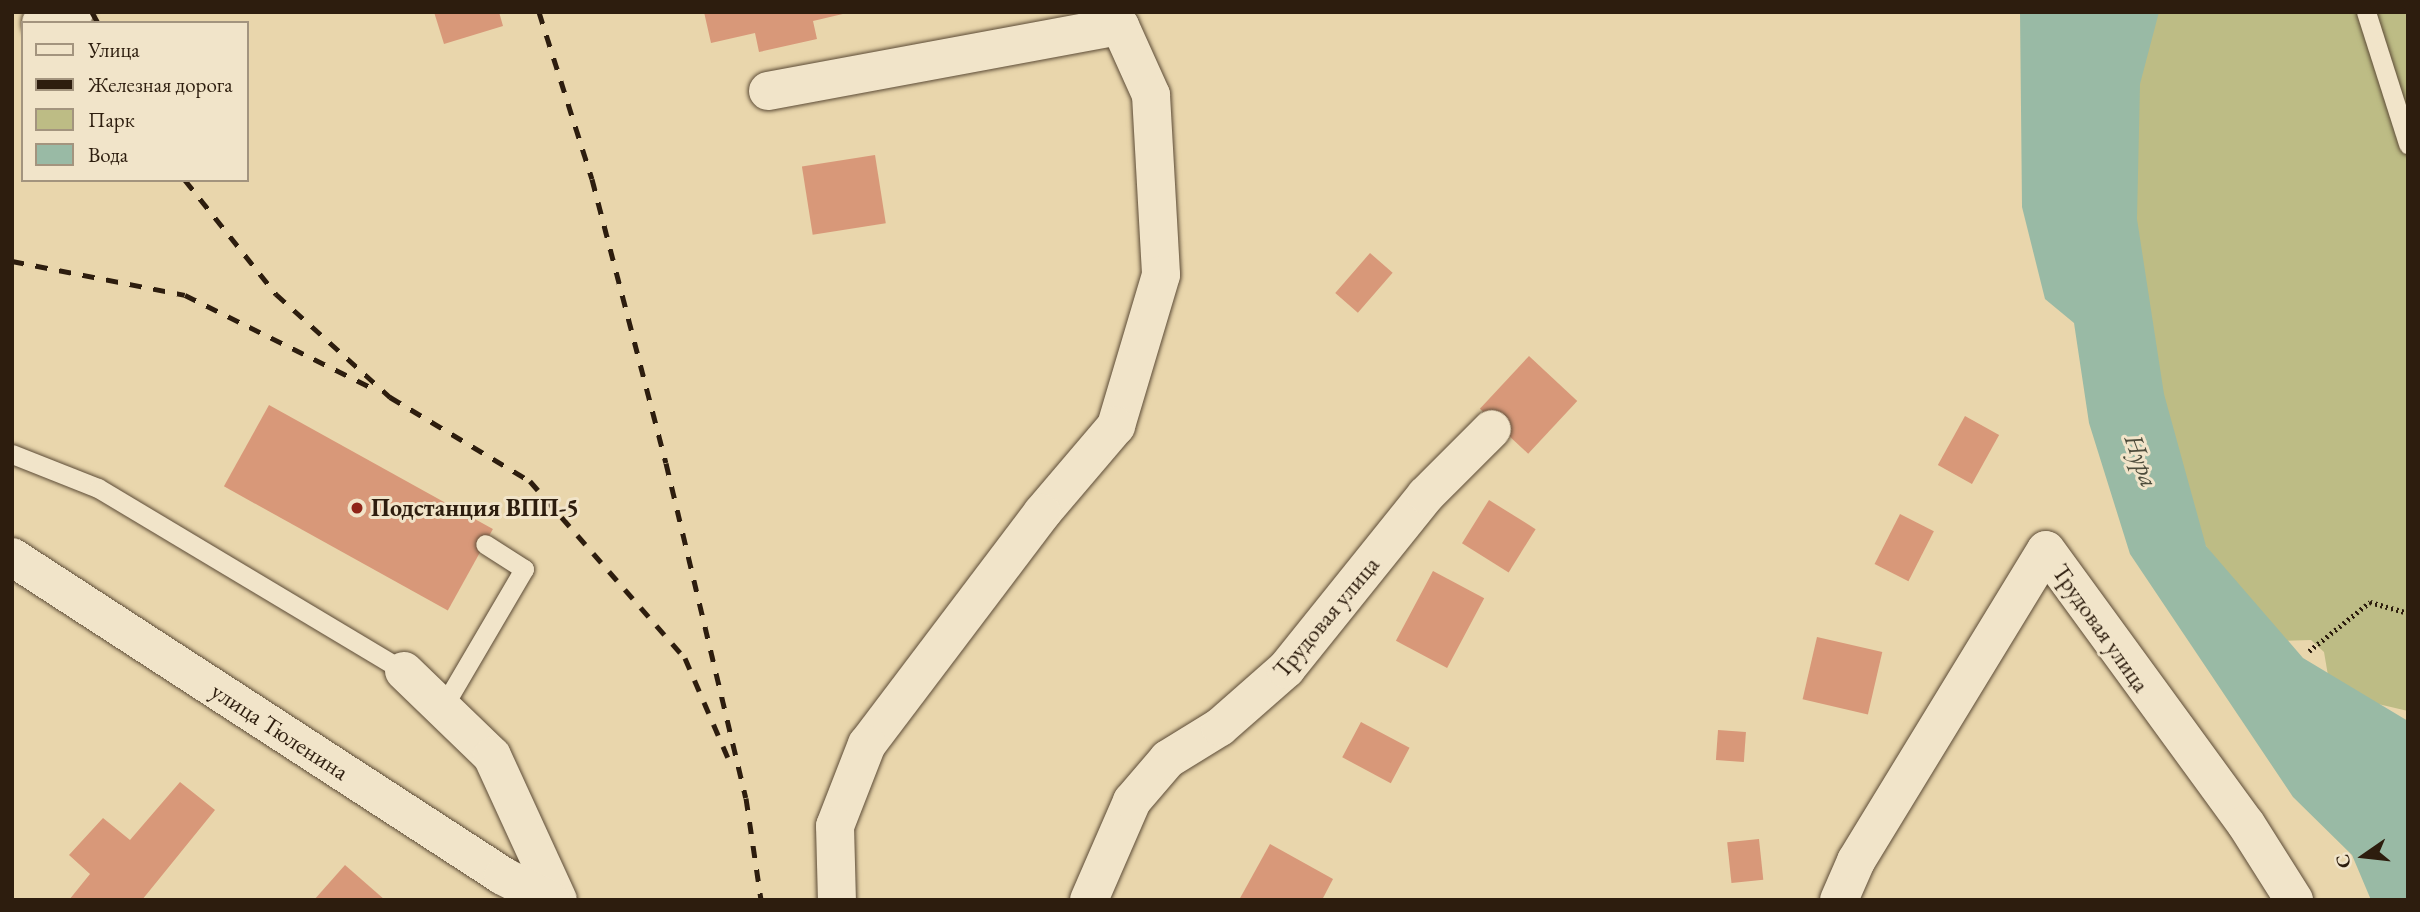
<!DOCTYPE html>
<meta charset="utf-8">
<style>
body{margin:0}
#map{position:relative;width:2420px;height:912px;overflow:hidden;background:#e9d6ac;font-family:"EB Garamond",serif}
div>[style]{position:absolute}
.green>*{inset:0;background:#bdbc85}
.water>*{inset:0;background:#99baa5}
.building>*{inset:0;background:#d89879;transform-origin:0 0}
.path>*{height:4.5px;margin-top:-2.25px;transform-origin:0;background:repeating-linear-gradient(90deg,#2d1d0e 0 2px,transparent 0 5.5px)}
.roads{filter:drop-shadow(0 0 2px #5c4b36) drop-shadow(0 0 2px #5c4b36)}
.service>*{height:19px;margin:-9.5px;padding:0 9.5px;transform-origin:9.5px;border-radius:9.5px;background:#f1e4c9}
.minor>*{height:38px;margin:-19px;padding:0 19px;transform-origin:19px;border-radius:19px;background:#f1e4c9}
.tertiary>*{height:38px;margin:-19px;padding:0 19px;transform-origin:19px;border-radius:19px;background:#f1e4c9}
.rail>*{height:5px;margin-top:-2.5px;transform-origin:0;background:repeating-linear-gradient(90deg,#2d1d0e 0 12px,transparent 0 24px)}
.dots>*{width:19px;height:19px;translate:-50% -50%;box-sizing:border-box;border:4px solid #f1e4c9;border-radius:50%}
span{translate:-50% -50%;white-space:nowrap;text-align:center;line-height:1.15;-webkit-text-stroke:6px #f1e4c9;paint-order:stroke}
.poi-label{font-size:24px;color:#2d1d0e;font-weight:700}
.left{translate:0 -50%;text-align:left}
.street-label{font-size:24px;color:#2d1d0e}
.water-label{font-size:26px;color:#4d4c3b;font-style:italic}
.frame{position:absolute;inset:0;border:14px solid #2d1d0e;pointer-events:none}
.legend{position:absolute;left:21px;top:21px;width:228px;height:161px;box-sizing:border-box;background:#f1e4c9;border:2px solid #a3947e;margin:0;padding:9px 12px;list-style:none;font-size:21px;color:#2d1d0e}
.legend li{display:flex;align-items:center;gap:14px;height:35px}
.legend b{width:35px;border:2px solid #a3947e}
.north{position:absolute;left:2329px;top:821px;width:70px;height:70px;-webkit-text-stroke:5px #f1e4c9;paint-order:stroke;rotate:256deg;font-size:19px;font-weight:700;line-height:28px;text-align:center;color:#2d1d0e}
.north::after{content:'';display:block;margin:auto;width:24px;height:32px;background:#2d1d0e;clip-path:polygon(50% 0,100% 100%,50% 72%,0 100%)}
</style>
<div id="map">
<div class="green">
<i style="clip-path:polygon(2140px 12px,2408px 12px,2408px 711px,2331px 693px,2324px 652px,2311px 640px,2277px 641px,2182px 514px,2118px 305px)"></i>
</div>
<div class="water">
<i style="clip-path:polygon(2020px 12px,2159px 12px,2140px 84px,2137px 219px,2164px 394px,2206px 546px,2303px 658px,2408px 721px,2408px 900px,2371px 900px,2352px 855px,2293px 797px,2130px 554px,2089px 423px,2074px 323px,2045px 299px,2022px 207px)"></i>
</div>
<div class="building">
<i style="clip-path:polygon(434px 12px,499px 12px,503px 26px,444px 44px)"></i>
<i style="clip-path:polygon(704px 12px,847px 12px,847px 13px,813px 21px,817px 39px,759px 52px,755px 33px,711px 43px)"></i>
<i style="left:875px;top:155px;width:69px;height:74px;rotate:81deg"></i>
<i style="left:1370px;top:253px;width:30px;height:53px;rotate:41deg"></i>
<i style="left:1529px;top:356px;width:66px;height:72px;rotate:43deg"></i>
<i style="left:269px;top:405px;width:256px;height:93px;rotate:29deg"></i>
<i style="left:1965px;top:416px;width:39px;height:56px;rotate:29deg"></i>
<i style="left:1489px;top:500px;width:55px;height:51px;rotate:32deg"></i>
<i style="left:1900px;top:514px;width:38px;height:56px;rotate:27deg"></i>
<i style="left:1433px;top:571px;width:58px;height:79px;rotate:28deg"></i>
<i style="left:1817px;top:637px;width:67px;height:64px;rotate:13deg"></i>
<i style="left:1361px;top:722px;width:55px;height:40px;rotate:28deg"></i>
<i style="left:1718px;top:730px;width:28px;height:30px;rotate:4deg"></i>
<i style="clip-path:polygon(180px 782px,215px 810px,142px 900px,69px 900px,90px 874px,69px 855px,103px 818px,130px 840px)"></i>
<i style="left:1759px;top:839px;width:41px;height:32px;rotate:84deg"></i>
<i style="clip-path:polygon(1270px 844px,1333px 879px,1322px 900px,1239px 900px)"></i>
<i style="clip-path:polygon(345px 865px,385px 900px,314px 900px)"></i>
</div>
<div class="path">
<i style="left:2309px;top:651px;width:78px;rotate:-38.8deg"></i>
<i style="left:2370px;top:602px;width:40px;rotate:16deg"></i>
</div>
<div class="roads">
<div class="service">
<i style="left:2366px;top:12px;width:139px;rotate:72.3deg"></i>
<i style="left:12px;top:454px;width:92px;rotate:21.6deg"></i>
<i style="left:98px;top:488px;width:357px;rotate:30.9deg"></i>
<i style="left:443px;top:707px;width:160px;rotate:-59.6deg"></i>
<i style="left:524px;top:569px;width:46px;rotate:-147.3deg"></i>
</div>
<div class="minor">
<i style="left:41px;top:23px;width:35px;rotate:-18deg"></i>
<i style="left:768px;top:91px;width:358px;rotate:-10.5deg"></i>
<i style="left:1120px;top:26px;width:76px;rotate:65.8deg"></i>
<i style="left:1151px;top:95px;width:180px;rotate:86.8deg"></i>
<i style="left:1161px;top:275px;width:158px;rotate:106.6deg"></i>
<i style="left:1116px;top:426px;width:114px;rotate:130.4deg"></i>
<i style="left:1042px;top:513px;width:290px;rotate:127.1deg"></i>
<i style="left:867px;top:744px;width:88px;rotate:111.3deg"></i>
<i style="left:835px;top:826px;width:74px;rotate:88.5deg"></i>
<i style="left:404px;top:671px;width:122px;rotate:44deg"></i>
<i style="left:492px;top:756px;width:158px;rotate:65.4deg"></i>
<i style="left:1089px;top:900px;width:108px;rotate:-66.5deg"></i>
<i style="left:1132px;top:801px;width:55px;rotate:-49.4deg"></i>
<i style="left:1168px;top:759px;width:61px;rotate:-31.6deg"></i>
<i style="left:1220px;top:727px;width:88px;rotate:-41.3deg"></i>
<i style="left:1286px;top:669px;width:223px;rotate:-51.2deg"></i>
<i style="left:1426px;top:495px;width:93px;rotate:-45deg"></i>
<i style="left:1839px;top:900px;width:43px;rotate:-66.4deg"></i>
<i style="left:1856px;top:861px;width:364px;rotate:-58.6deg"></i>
<i style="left:2046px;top:550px;width:339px;rotate:53.9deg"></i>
<i style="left:2246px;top:824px;width:90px;rotate:57.7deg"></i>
</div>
<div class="tertiary">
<i style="left:12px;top:557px;width:586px;rotate:33.01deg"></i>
<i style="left:503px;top:876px;width:53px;rotate:27.1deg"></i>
</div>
</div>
<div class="rail">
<i style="left:92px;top:12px;width:13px;rotate:61deg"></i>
<i style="left:539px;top:12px;width:175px;rotate:72.4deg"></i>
<i style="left:592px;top:179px;width:293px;rotate:75.4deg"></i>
<i style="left:666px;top:463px;width:344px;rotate:76.6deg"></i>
<i style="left:746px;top:798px;width:103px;rotate:81.6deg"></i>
<i style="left:185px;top:180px;width:146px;rotate:51.4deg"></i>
<i style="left:276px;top:294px;width:154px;rotate:42.1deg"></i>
<i style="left:390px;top:397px;width:163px;rotate:31deg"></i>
<i style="left:530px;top:481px;width:235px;rotate:48.8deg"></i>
<i style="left:685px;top:658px;width:111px;rotate:66.7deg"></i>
<i style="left:12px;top:261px;width:176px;rotate:11.1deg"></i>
<i style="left:185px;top:295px;width:209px;rotate:26.4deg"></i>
</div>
<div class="dots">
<i style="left:357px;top:508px;background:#8f2418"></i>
</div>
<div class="poi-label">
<span class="left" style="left:371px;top:508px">Подстанция ВПП-5</span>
</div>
<div class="street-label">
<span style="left:1326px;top:617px;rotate:-50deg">Трудовая улица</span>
<span style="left:2101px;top:628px;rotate:55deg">Трудовая улица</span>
<span style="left:280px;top:731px;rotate:33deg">улица Тюленина</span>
</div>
<div class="water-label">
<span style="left:2141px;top:461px;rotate:70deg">Нура</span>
</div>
<div class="frame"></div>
<ul class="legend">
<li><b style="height:9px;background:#f1e4c9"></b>Улица</li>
<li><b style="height:9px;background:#2d1d0e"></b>Железная дорога</li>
<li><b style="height:19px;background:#bdbc85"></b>Парк</li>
<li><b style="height:19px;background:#99baa5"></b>Вода</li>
</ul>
<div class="north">С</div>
</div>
